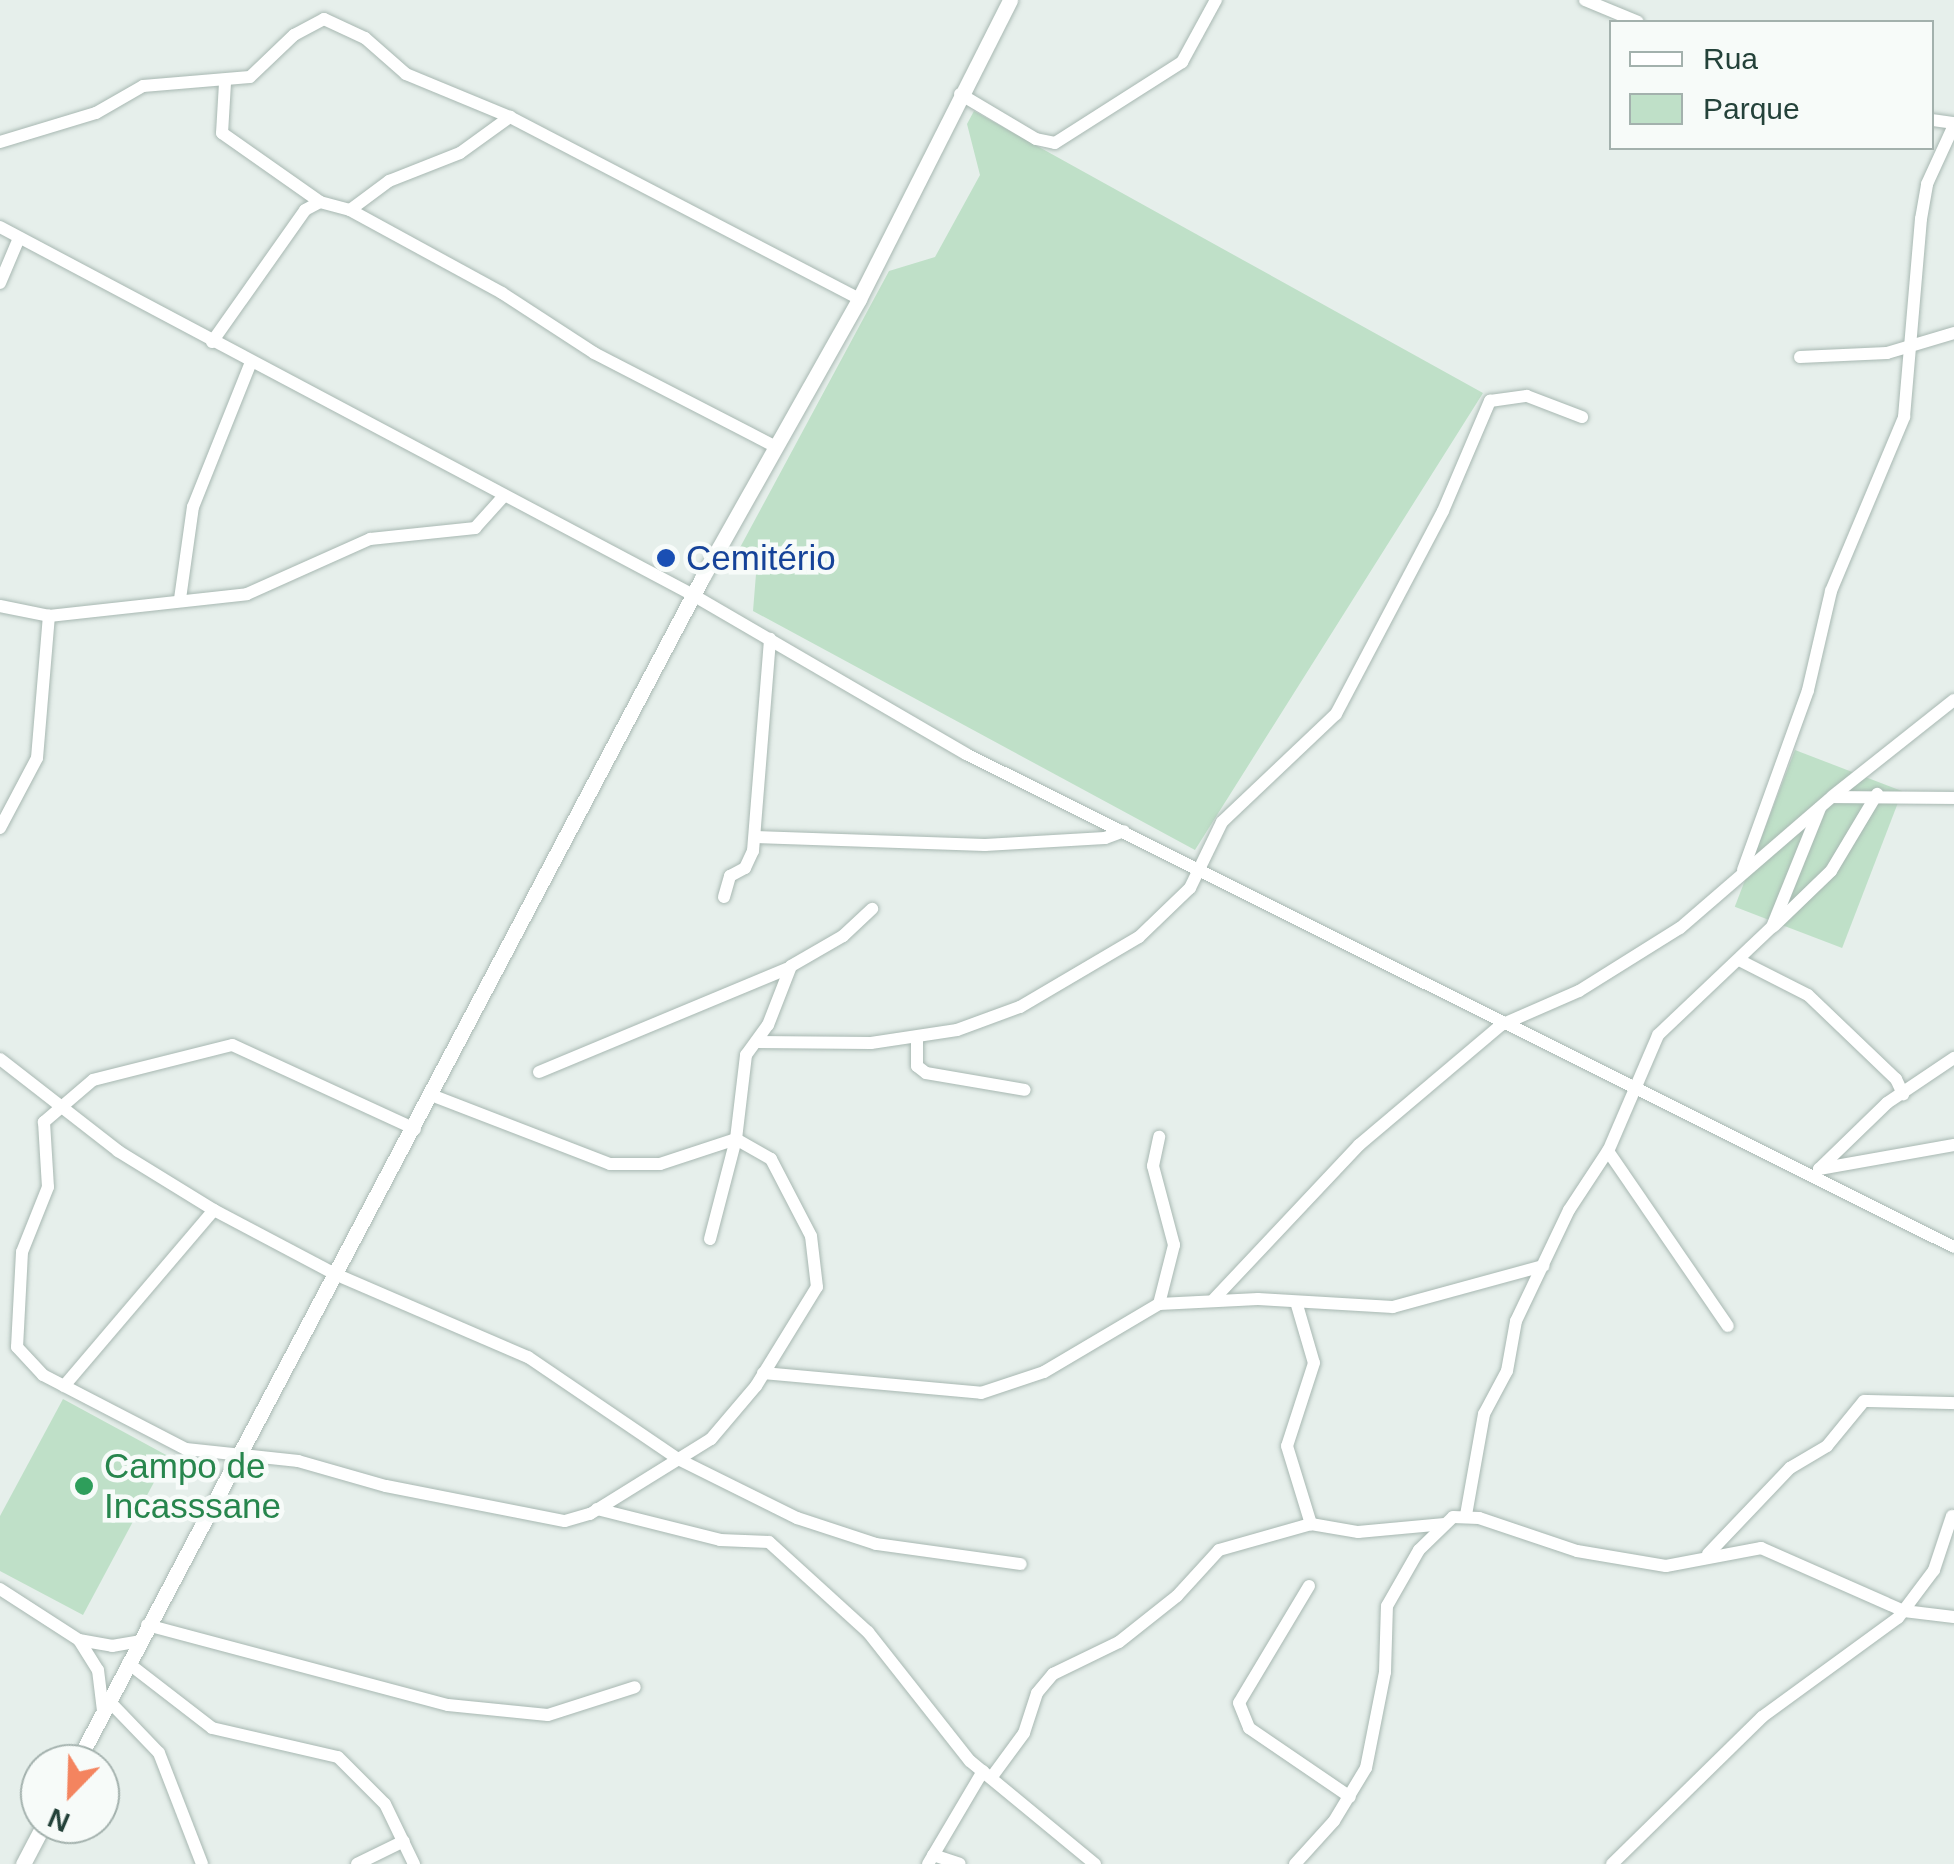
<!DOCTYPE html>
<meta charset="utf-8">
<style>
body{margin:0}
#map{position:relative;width:1954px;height:1864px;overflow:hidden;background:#e6efeb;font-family:Arial,sans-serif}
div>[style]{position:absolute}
.green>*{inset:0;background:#bfe0c8;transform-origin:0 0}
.roads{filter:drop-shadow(0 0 2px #a8b8b2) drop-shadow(0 0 2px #a8b8b2)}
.minor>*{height:12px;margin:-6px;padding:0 6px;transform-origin:6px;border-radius:6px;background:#fff}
.tertiary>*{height:15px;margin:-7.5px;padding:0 7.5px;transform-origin:7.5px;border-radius:7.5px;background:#fff}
.dots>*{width:28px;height:28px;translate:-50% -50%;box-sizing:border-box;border:5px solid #f7fbf9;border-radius:50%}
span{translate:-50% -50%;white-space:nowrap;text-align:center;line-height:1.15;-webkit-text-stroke:9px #f7fbf9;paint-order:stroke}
.transit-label{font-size:35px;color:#164399}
.left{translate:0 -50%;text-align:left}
.leisure-label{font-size:35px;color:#27864d}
.legend{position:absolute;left:1609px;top:20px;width:325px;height:130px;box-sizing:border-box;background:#f7fbf9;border:2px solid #a3b1ad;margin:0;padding:12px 18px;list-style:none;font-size:30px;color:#24423a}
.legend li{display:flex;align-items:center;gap:20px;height:50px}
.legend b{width:50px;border:2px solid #a3b1ad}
.north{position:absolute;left:20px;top:1744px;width:100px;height:100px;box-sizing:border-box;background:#f7fbf9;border:2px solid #a3b1ad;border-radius:50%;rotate:203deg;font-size:28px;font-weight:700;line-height:40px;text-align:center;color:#24423a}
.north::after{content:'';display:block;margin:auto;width:35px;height:45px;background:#f4845f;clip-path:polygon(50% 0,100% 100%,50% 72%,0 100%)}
</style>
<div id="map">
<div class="green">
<i style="clip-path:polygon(974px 111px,1483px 393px,1195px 850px,753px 611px,756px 574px,736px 555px,889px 271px,935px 257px,980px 175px,967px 124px)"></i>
<i style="left:1795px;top:750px;width:115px;height:168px;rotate:21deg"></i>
<i style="clip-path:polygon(63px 1399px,168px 1456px,83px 1615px,0 1571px,0 1516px)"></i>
</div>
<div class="roads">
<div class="minor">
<i style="left:1585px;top:0;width:57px;rotate:22.5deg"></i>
<i style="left:225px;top:83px;width:50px;rotate:93.4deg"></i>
<i style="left:222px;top:133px;width:120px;rotate:35.1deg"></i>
<i style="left:960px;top:94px;width:88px;rotate:30.6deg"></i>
<i style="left:1036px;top:139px;width:19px;rotate:12deg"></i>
<i style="left:1055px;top:143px;width:151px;rotate:-32.5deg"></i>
<i style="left:1182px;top:62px;width:71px;rotate:-61.3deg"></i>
<i style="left:1932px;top:120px;width:22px;rotate:8deg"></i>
<i style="left:0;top:142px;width:100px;rotate:-16.8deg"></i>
<i style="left:96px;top:113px;width:54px;rotate:-29.9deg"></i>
<i style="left:143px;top:86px;width:107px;rotate:-4.8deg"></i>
<i style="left:250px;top:77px;width:61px;rotate:-43.7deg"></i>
<i style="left:294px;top:35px;width:34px;rotate:-28deg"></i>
<i style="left:324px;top:19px;width:45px;rotate:24.9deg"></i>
<i style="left:365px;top:38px;width:55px;rotate:41.3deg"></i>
<i style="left:406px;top:74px;width:113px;rotate:22.5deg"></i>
<i style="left:350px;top:210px;width:173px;rotate:28.6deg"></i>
<i style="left:502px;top:293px;width:110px;rotate:33.1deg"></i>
<i style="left:594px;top:353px;width:205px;rotate:27.3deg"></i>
<i style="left:0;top:227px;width:785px;rotate:27.97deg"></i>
<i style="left:693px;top:595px;width:316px;rotate:30.2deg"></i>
<i style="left:966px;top:754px;width:1104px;rotate:26.52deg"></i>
<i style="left:0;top:283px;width:49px;rotate:-67.1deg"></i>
<i style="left:212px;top:342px;width:161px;rotate:-54.8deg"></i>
<i style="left:305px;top:210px;width:17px;rotate:-28deg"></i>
<i style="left:320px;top:202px;width:31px;rotate:15deg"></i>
<i style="left:350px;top:210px;width:49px;rotate:-36.6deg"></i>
<i style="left:389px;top:181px;width:76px;rotate:-21.5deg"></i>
<i style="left:460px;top:153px;width:62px;rotate:-35.8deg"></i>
<i style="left:510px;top:117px;width:394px;rotate:27.5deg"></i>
<i style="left:1800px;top:357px;width:87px;rotate:-2.6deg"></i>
<i style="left:1887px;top:353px;width:70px;rotate:-16.6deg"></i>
<i style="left:180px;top:599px;width:93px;rotate:-82deg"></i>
<i style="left:193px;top:507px;width:156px;rotate:-68.2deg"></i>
<i style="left:0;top:606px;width:50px;rotate:11.5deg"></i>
<i style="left:49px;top:616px;width:199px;rotate:-6.3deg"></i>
<i style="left:247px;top:594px;width:135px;rotate:-24.1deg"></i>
<i style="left:370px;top:539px;width:106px;rotate:-6deg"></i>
<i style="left:475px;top:528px;width:42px;rotate:-47.9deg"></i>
<i style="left:1834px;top:795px;width:153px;rotate:-38.4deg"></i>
<i style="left:0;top:828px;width:79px;rotate:-62.1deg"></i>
<i style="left:37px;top:758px;width:143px;rotate:-85.2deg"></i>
<i style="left:755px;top:837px;width:230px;rotate:2deg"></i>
<i style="left:985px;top:845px;width:120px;rotate:-3.3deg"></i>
<i style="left:1105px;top:838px;width:20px;rotate:-20deg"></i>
<i style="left:1743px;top:870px;width:191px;rotate:-70.1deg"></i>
<i style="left:1808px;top:690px;width:102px;rotate:-76.9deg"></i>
<i style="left:1831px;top:591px;width:189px;rotate:-67.2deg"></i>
<i style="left:1904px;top:417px;width:199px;rotate:-85.1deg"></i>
<i style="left:1921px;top:219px;width:36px;rotate:-80deg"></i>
<i style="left:1927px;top:184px;width:65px;rotate:-65.4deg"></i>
<i style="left:724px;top:897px;width:22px;rotate:-74deg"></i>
<i style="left:730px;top:876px;width:17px;rotate:-28deg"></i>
<i style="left:745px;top:868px;width:19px;rotate:-65deg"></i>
<i style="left:753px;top:851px;width:213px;rotate:-85.4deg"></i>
<i style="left:1774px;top:926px;width:79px;rotate:-44deg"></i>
<i style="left:1831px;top:871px;width:90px;rotate:-59.1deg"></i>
<i style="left:1739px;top:960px;width:77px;rotate:26.9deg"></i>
<i style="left:1808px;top:995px;width:122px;rotate:43.7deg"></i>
<i style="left:1896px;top:1079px;width:17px;rotate:65deg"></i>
<i style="left:917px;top:1039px;width:27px;rotate:90deg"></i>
<i style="left:917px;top:1066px;width:11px;rotate:38deg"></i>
<i style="left:926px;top:1073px;width:100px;rotate:9.7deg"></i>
<i style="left:757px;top:1042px;width:114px;rotate:0.5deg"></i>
<i style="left:871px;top:1043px;width:87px;rotate:-8.6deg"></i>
<i style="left:957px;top:1030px;width:67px;rotate:-20.1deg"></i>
<i style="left:1020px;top:1007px;width:138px;rotate:-30.5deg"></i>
<i style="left:1139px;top:937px;width:71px;rotate:-43.9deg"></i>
<i style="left:1190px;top:888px;width:73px;rotate:-64.1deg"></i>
<i style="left:1222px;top:822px;width:157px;rotate:-43.5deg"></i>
<i style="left:1336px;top:714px;width:229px;rotate:-62.2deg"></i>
<i style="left:1443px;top:511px;width:120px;rotate:-66.9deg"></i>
<i style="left:1490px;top:401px;width:37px;rotate:-8deg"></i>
<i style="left:1527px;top:396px;width:59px;rotate:20.9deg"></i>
<i style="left:0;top:1059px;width:150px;rotate:37.9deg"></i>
<i style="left:118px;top:1151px;width:113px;rotate:31.6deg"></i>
<i style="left:214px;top:1210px;width:137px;rotate:27.9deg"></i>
<i style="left:335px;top:1274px;width:210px;rotate:23.3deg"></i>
<i style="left:528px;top:1357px;width:181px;rotate:34.2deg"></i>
<i style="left:678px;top:1459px;width:133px;rotate:26.4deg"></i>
<i style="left:797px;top:1518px;width:83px;rotate:18.2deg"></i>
<i style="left:876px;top:1544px;width:146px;rotate:7.9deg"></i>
<i style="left:539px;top:1072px;width:271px;rotate:-22.6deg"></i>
<i style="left:415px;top:1129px;width:201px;rotate:-155.3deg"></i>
<i style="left:232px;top:1045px;width:143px;rotate:165.9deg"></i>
<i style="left:93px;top:1080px;width:65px;rotate:139.4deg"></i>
<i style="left:44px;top:1122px;width:65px;rotate:86.5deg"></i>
<i style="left:48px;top:1187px;width:70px;rotate:111.8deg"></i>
<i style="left:22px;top:1252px;width:95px;rotate:93deg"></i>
<i style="left:17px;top:1347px;width:38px;rotate:47deg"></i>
<i style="left:43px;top:1375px;width:161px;rotate:27.4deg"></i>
<i style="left:186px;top:1449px;width:113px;rotate:6.1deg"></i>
<i style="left:298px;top:1461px;width:91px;rotate:15.9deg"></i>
<i style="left:386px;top:1486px;width:182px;rotate:11.1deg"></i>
<i style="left:565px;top:1521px;width:26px;rotate:-16deg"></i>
<i style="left:590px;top:1514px;width:142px;rotate:-31.8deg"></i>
<i style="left:711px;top:1439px;width:70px;rotate:-49.7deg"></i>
<i style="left:756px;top:1386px;width:116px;rotate:-58.4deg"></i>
<i style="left:817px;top:1287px;width:51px;rotate:-96.7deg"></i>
<i style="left:811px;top:1236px;width:87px;rotate:-117.5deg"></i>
<i style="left:771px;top:1159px;width:40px;rotate:-150.3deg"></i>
<i style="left:736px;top:1139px;width:80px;rotate:161.8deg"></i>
<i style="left:660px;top:1164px;width:50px;rotate:180deg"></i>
<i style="left:610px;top:1164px;width:192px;rotate:-158.9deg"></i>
<i style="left:1608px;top:1151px;width:212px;rotate:55.6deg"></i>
<i style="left:1819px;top:1169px;width:95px;rotate:-44.1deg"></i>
<i style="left:1887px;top:1103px;width:81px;rotate:-33.9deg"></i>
<i style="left:1819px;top:1169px;width:137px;rotate:-10.1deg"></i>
<i style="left:710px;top:1239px;width:103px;rotate:-75.4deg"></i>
<i style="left:736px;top:1139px;width:85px;rotate:-83.2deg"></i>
<i style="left:746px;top:1055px;width:37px;rotate:-54deg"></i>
<i style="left:768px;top:1025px;width:63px;rotate:-68.7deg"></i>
<i style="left:791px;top:966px;width:60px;rotate:-30deg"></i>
<i style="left:843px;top:936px;width:40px;rotate:-43deg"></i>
<i style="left:1214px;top:1299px;width:212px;rotate:-46.7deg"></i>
<i style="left:1359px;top:1145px;width:186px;rotate:-40.2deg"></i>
<i style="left:1501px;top:1025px;width:85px;rotate:-23.6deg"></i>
<i style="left:1579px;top:991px;width:119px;rotate:-32deg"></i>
<i style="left:1680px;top:928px;width:201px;rotate:-40.8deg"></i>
<i style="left:1832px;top:797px;width:122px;rotate:0.5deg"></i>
<i style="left:1159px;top:1304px;width:61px;rotate:-75.7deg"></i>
<i style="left:1174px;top:1245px;width:82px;rotate:-104.9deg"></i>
<i style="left:1153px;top:1166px;width:30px;rotate:-78deg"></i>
<i style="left:1297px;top:1305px;width:60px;rotate:73.7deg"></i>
<i style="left:1314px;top:1363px;width:87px;rotate:108deg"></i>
<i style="left:1287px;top:1446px;width:82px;rotate:72.9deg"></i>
<i style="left:763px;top:1373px;width:219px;rotate:5.2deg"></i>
<i style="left:981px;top:1393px;width:66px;rotate:-18.4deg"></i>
<i style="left:1044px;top:1372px;width:134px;rotate:-30.6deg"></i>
<i style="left:1159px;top:1304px;width:99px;rotate:-2.9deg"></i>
<i style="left:1258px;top:1299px;width:135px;rotate:3.4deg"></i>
<i style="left:1393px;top:1307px;width:156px;rotate:-15.3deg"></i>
<i style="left:64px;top:1386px;width:231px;rotate:-49.6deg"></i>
<i style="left:597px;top:1509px;width:127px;rotate:14.1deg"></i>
<i style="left:720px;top:1540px;width:49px;rotate:2.3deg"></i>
<i style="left:769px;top:1542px;width:134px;rotate:42.3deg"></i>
<i style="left:868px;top:1632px;width:164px;rotate:51.7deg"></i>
<i style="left:970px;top:1761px;width:162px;rotate:39.5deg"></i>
<i style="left:1466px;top:1515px;width:103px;rotate:-79.9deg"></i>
<i style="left:1484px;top:1414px;width:49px;rotate:-61.9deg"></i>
<i style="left:1507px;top:1371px;width:51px;rotate:-79.8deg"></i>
<i style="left:1516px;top:1321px;width:123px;rotate:-64.5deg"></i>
<i style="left:1569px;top:1210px;width:73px;rotate:-56.7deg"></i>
<i style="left:1609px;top:1149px;width:124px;rotate:-66.7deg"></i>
<i style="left:1658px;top:1035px;width:157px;rotate:-43.5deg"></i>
<i style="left:1772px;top:927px;width:128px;rotate:-68deg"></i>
<i style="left:1708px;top:1554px;width:119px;rotate:-46.4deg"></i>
<i style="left:1790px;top:1468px;width:43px;rotate:-30.7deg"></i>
<i style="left:1827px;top:1446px;width:58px;rotate:-50.6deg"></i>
<i style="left:1864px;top:1401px;width:90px;rotate:1.3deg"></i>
<i style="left:1309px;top:1586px;width:136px;rotate:120.9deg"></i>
<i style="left:1239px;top:1703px;width:27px;rotate:68deg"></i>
<i style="left:1249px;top:1728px;width:122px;rotate:34.3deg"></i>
<i style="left:0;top:1589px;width:94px;rotate:32.8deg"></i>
<i style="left:79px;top:1640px;width:34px;rotate:10deg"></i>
<i style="left:112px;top:1646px;width:27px;rotate:-10deg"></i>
<i style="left:147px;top:1625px;width:311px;rotate:14.9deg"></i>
<i style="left:448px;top:1705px;width:100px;rotate:5.7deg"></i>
<i style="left:548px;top:1715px;width:91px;rotate:-17.8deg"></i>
<i style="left:79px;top:1640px;width:36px;rotate:58deg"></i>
<i style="left:98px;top:1670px;width:41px;rotate:83deg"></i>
<i style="left:128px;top:1663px;width:106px;rotate:37.7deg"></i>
<i style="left:212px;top:1728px;width:129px;rotate:13deg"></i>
<i style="left:338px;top:1757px;width:66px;rotate:45deg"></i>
<i style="left:385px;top:1804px;width:67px;rotate:64.2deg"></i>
<i style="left:109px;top:1701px;width:72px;rotate:46.1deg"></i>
<i style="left:159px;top:1753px;width:119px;rotate:68.8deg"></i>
<i style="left:991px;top:1778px;width:56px;rotate:-53.7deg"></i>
<i style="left:1024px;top:1733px;width:42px;rotate:-72deg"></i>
<i style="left:1037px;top:1693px;width:25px;rotate:-50deg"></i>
<i style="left:1053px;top:1674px;width:73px;rotate:-25.9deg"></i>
<i style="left:1119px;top:1642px;width:74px;rotate:-38.4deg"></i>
<i style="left:1177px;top:1596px;width:62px;rotate:-47.6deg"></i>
<i style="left:1219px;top:1550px;width:96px;rotate:-15.8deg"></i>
<i style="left:1311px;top:1524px;width:48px;rotate:9.7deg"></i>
<i style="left:1358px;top:1532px;width:87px;rotate:-5.3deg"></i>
<i style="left:933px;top:1855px;width:28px;rotate:18deg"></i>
<i style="left:357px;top:1864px;width:52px;rotate:-26.1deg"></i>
<i style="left:928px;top:1864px;width:108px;rotate:-59.4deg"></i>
<i style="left:1295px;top:1864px;width:58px;rotate:-47.8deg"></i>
<i style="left:1334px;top:1821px;width:62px;rotate:-58.9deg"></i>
<i style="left:1366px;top:1768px;width:98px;rotate:-78.8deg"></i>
<i style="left:1385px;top:1672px;width:66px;rotate:-88.3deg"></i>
<i style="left:1387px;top:1606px;width:64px;rotate:-60.3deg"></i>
<i style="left:1419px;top:1550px;width:47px;rotate:-44.1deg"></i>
<i style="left:1453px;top:1517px;width:26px;rotate:2deg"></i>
<i style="left:1479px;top:1518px;width:103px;rotate:18.6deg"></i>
<i style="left:1577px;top:1551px;width:90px;rotate:9.6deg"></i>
<i style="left:1666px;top:1566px;width:97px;rotate:-10.7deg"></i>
<i style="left:1761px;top:1548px;width:156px;rotate:23.8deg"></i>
<i style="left:1904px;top:1611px;width:50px;rotate:6.8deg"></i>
<i style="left:1612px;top:1864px;width:210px;rotate:-44.4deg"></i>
<i style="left:1762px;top:1717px;width:168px;rotate:-36.1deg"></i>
<i style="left:1898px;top:1618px;width:60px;rotate:-53.1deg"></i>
<i style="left:1934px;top:1570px;width:57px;rotate:-71.6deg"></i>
</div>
<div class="tertiary">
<i style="left:76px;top:1764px;width:1341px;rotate:-62.17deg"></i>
<i style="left:702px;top:578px;width:320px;rotate:-60.6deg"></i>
<i style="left:859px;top:299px;width:335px;rotate:-63.2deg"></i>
<i style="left:23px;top:1864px;width:45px;rotate:-62.3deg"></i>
</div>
</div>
<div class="dots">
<i style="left:666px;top:558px;background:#1a4fb4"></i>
<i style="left:84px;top:1486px;background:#2e9e5b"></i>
</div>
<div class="transit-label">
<span class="left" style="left:686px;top:558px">Cemitério</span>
</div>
<div class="leisure-label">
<span class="left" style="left:104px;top:1486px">Campo de<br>Incasssane</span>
</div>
<ul class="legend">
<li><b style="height:12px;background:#fff"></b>Rua</li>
<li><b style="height:28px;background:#bfe0c8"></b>Parque</li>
</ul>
<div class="north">N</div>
</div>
